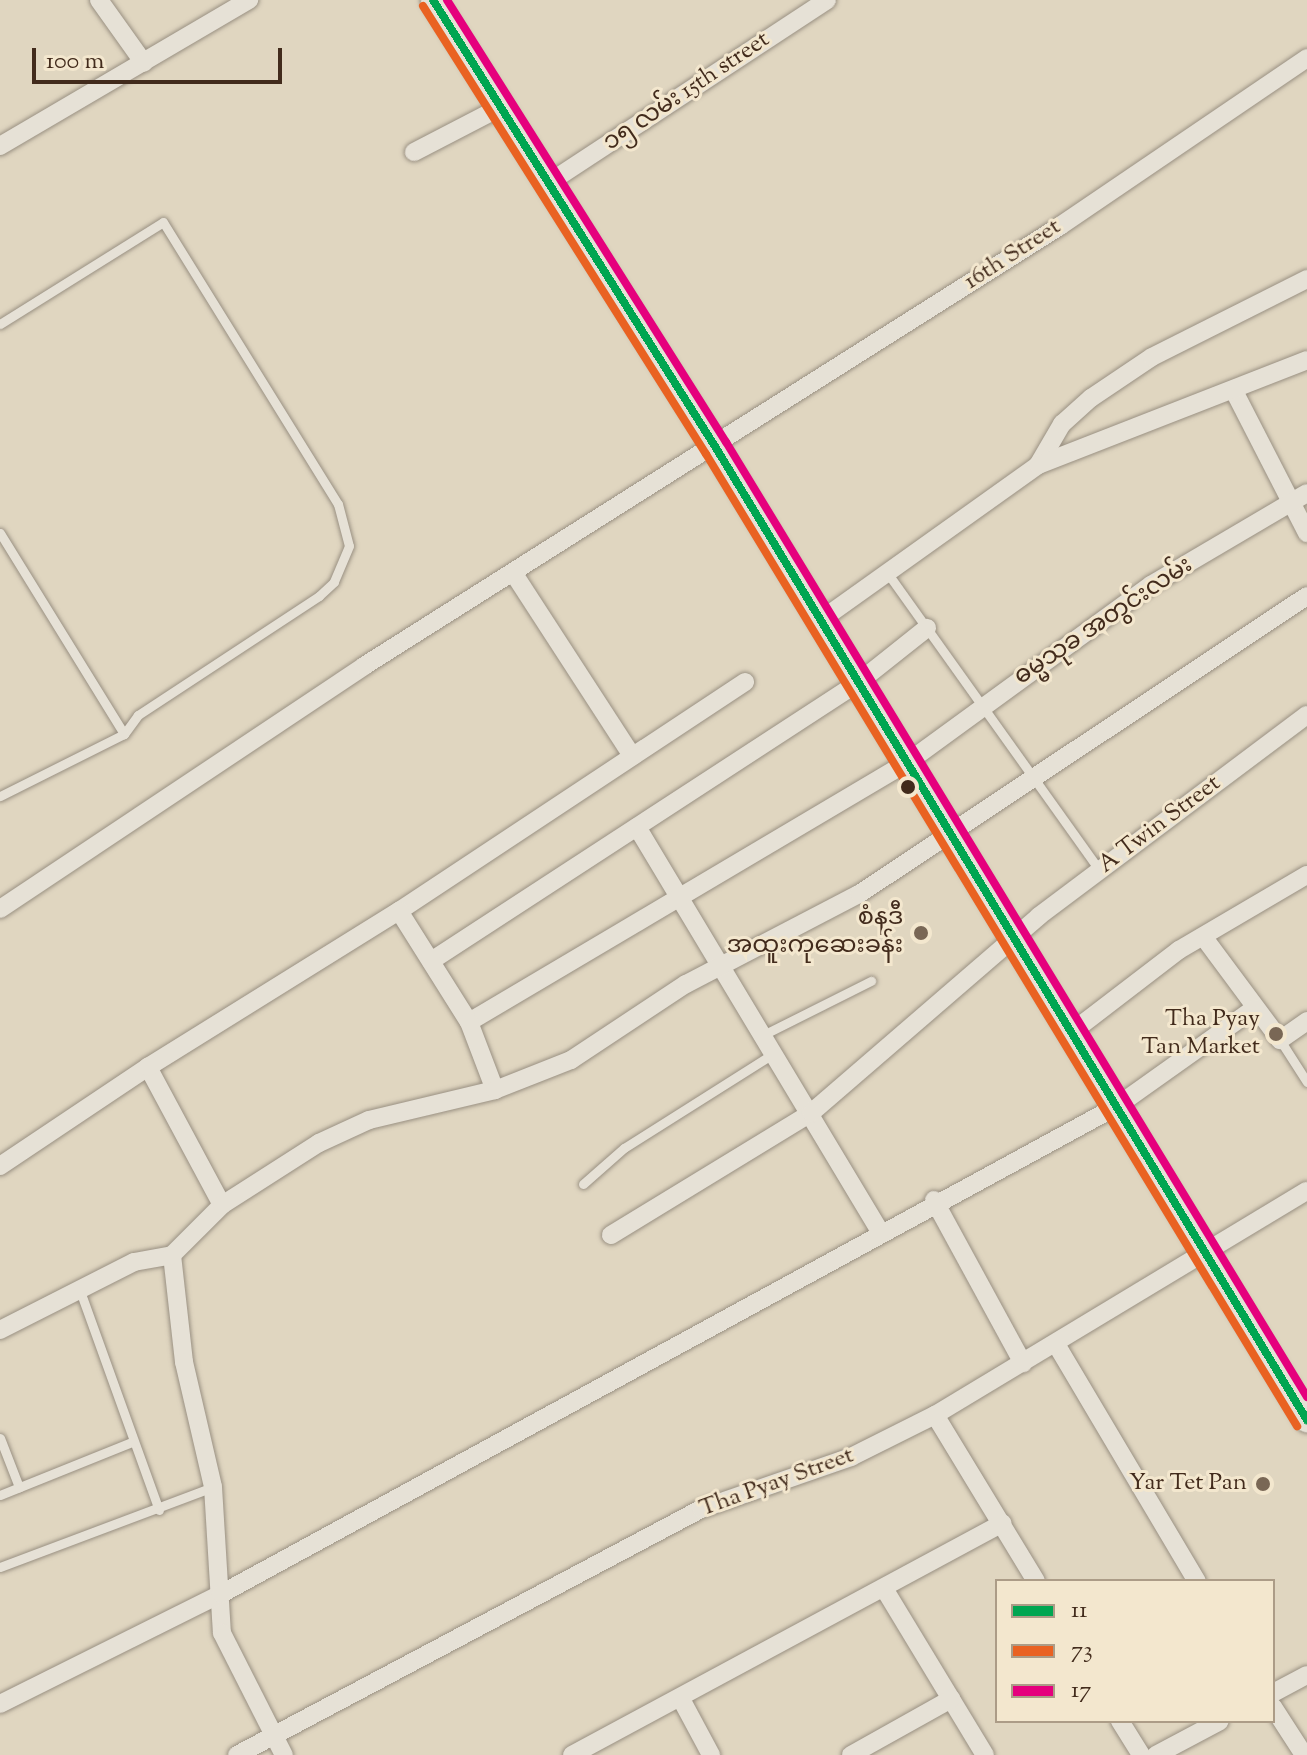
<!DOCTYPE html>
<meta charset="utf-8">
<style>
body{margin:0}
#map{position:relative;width:1307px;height:1755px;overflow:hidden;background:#e0d6c0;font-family:"Sorts Mill Goudy","Noto Sans Myanmar",serif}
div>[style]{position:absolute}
.roads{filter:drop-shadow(0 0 2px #999082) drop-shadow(0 0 2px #999082)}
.lane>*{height:9px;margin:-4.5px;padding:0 4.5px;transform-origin:4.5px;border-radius:4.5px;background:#e6e1d6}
.street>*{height:18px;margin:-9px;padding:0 9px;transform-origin:9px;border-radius:9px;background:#e6e1d6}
.secondary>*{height:24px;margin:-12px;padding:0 12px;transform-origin:12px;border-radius:12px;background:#e6e1d6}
.bus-1>*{height:8px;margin:-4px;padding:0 4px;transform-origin:4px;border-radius:4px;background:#00a651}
.bus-2>*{height:8px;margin:-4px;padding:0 4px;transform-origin:4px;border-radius:4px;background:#e96222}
.bus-3>*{height:8px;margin:-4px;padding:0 4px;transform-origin:4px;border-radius:4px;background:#e5007d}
.dots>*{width:22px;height:22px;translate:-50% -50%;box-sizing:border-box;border:4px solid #f3e7ce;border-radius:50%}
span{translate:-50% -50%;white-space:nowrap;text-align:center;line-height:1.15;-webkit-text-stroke:6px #f3e7ce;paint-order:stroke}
.street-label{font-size:24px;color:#422b1c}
.poi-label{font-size:24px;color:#422b1c}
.right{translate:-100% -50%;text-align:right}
.legend{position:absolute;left:995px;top:1579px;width:280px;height:144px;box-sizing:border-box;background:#f3e7ce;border:2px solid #ac9c87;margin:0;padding:10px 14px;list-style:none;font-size:24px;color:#422b1c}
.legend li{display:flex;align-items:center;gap:16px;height:40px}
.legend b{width:40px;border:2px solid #ac9c87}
.scale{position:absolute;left:32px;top:48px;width:250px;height:36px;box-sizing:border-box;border:4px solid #422b1c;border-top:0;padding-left:10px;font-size:24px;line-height:28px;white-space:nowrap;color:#422b1c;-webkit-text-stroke:6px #f3e7ce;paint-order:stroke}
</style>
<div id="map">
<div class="roads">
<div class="lane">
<i style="left:0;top:324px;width:192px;rotate:-32deg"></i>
<i style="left:163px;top:222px;width:332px;rotate:58.2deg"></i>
<i style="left:338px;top:504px;width:43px;rotate:75.3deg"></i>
<i style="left:349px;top:546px;width:39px;rotate:113deg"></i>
<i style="left:334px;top:582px;width:21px;rotate:137deg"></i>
<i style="left:319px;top:596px;width:217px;rotate:146.7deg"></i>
<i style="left:138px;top:715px;width:24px;rotate:126deg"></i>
<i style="left:124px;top:734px;width:139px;rotate:153.4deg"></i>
<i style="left:0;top:533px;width:236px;rotate:58.3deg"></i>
<i style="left:886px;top:571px;width:367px;rotate:54.5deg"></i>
<i style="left:763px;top:1035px;width:121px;rotate:-26.6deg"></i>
<i style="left:1280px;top:1040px;width:50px;rotate:57.3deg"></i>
<i style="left:583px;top:1184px;width:55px;rotate:-41.3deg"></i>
<i style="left:624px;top:1148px;width:178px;rotate:-32.3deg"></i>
<i style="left:79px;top:1288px;width:236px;rotate:70.2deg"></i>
<i style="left:0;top:1438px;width:53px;rotate:68.8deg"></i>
<i style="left:0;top:1495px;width:144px;rotate:-21.9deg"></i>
<i style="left:0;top:1567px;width:228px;rotate:-20.6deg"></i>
</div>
<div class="street">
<i style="left:99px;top:0;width:77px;rotate:54.5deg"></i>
<i style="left:0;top:146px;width:289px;rotate:-30.4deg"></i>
<i style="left:414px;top:152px;width:96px;rotate:-27.4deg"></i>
<i style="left:547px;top:184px;width:335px;rotate:-33.3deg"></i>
<i style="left:1234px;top:391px;width:160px;rotate:62.8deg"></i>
<i style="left:1038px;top:465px;width:48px;rotate:-59.7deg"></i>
<i style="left:1062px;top:424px;width:39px;rotate:-42deg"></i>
<i style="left:1091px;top:398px;width:73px;rotate:-33.9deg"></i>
<i style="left:1152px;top:357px;width:174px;rotate:-26.7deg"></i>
<i style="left:514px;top:574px;width:217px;rotate:57deg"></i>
<i style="left:821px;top:620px;width:267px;rotate:-35.5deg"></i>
<i style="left:1038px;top:465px;width:289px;rotate:-21.3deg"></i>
<i style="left:637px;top:827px;width:472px;rotate:59deg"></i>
<i style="left:0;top:909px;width:438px;rotate:-33.7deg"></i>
<i style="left:364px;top:666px;width:823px;rotate:-32.3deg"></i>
<i style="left:1060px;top:226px;width:299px;rotate:-34.2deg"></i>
<i style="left:399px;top:911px;width:415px;rotate:-33.5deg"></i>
<i style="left:1205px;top:939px;width:126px;rotate:53.4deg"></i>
<i style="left:1280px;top:1040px;width:33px;rotate:-35deg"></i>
<i style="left:431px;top:961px;width:511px;rotate:-33.1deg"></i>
<i style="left:859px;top:682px;width:87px;rotate:-38.5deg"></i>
<i style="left:469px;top:1022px;width:510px;rotate:-30.64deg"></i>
<i style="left:908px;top:762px;width:301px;rotate:-36.1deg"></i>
<i style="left:1151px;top:585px;width:181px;rotate:-30.5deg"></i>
<i style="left:1072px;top:1032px;width:135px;rotate:-37.5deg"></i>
<i style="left:1179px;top:950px;width:148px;rotate:-30.4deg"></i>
<i style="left:0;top:1166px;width:178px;rotate:-33.8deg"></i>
<i style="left:934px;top:1200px;width:186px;rotate:61.4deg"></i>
<i style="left:222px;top:1205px;width:157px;rotate:-118.2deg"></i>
<i style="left:148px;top:1067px;width:296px;rotate:-31.9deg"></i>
<i style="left:399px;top:911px;width:131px;rotate:57.8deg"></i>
<i style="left:469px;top:1022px;width:73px;rotate:69.1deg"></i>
<i style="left:611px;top:1235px;width:234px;rotate:-31.4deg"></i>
<i style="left:811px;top:1113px;width:301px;rotate:-40.8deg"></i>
<i style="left:1039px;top:916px;width:335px;rotate:-36.9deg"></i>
<i style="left:172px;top:1255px;width:108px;rotate:83.6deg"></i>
<i style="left:184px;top:1362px;width:128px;rotate:76.9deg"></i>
<i style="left:213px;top:1487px;width:146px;rotate:86.5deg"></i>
<i style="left:222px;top:1633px;width:137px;rotate:63.1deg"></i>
<i style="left:0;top:1330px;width:150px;rotate:-26.9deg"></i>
<i style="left:134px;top:1262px;width:39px;rotate:-10deg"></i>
<i style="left:172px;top:1255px;width:71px;rotate:-45deg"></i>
<i style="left:222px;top:1205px;width:115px;rotate:-32.6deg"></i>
<i style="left:319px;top:1143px;width:55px;rotate:-24.7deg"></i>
<i style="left:369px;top:1120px;width:130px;rotate:-13.4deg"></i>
<i style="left:495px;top:1090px;width:82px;rotate:-21.5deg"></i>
<i style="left:571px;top:1060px;width:138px;rotate:-33.5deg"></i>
<i style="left:686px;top:984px;width:195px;rotate:-27.5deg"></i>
<i style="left:859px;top:894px;width:538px;rotate:-33.63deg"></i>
<i style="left:1056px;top:1344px;width:276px;rotate:59.3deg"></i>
<i style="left:935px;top:1415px;width:194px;rotate:58.7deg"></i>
<i style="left:885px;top:1590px;width:193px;rotate:58.8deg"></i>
<i style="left:1273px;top:1693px;width:38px;rotate:-28deg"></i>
<i style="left:681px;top:1699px;width:64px;rotate:61.8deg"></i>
<i style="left:0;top:1704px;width:247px;rotate:-26.5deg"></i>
<i style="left:221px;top:1594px;width:1020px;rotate:-28.57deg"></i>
<i style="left:1117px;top:1106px;width:169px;rotate:-35.4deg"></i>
<i style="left:1273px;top:1707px;width:57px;rotate:57.1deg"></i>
<i style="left:1120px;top:1721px;width:40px;rotate:58deg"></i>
<i style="left:237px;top:1755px;width:525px;rotate:-27.93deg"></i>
<i style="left:701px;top:1509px;width:159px;rotate:-19.1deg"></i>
<i style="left:851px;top:1457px;width:94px;rotate:-26.6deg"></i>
<i style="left:935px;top:1415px;width:434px;rotate:-31.1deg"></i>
<i style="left:572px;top:1755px;width:489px;rotate:-28.3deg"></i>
<i style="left:851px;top:1755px;width:115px;rotate:-29.2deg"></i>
<i style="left:1156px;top:1755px;width:72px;rotate:-28deg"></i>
</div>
<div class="secondary">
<i style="left:433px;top:0;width:530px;rotate:57.72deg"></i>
<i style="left:716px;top:448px;width:1138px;rotate:58.7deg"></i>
</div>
</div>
<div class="bus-1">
<i style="left:433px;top:0;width:530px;rotate:57.72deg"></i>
<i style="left:716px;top:448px;width:1138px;rotate:58.7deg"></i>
</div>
<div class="bus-2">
<i style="left:423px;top:6px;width:530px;rotate:57.72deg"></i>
<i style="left:706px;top:454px;width:1138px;rotate:58.7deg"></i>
</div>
<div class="bus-3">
<i style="left:447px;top:0;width:523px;rotate:57.74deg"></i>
<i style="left:726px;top:442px;width:1118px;rotate:58.68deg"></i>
</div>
<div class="dots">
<i style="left:908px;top:787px;background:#422b1c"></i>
<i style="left:921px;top:933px;background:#796755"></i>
<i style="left:1276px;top:1034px;background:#796755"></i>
<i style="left:1263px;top:1484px;background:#796755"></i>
</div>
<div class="street-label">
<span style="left:687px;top:92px;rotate:-34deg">၁၅ လမ်း 15th street</span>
<span style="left:1013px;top:255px;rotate:-33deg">16th Street</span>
<span style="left:1104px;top:622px;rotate:-34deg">ဓမ္မသုခ အတွင်းလမ်း</span>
<span style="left:1160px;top:825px;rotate:-37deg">A Twin Street</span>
<span style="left:777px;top:1483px;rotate:-20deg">Tha Pyay Street</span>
</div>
<div class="poi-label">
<span class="right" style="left:903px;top:933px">စံနဒီ<br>အထူးကုဆေးခန်း</span>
<span class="right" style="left:1260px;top:1034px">Tha Pyay<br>Tan Market</span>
<span class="right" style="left:1247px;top:1484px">Yar Tet Pan</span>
</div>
<ul class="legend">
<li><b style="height:10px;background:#00a651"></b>11</li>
<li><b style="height:10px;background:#e96222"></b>73</li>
<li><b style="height:10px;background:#e5007d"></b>17</li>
</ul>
<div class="scale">100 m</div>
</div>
